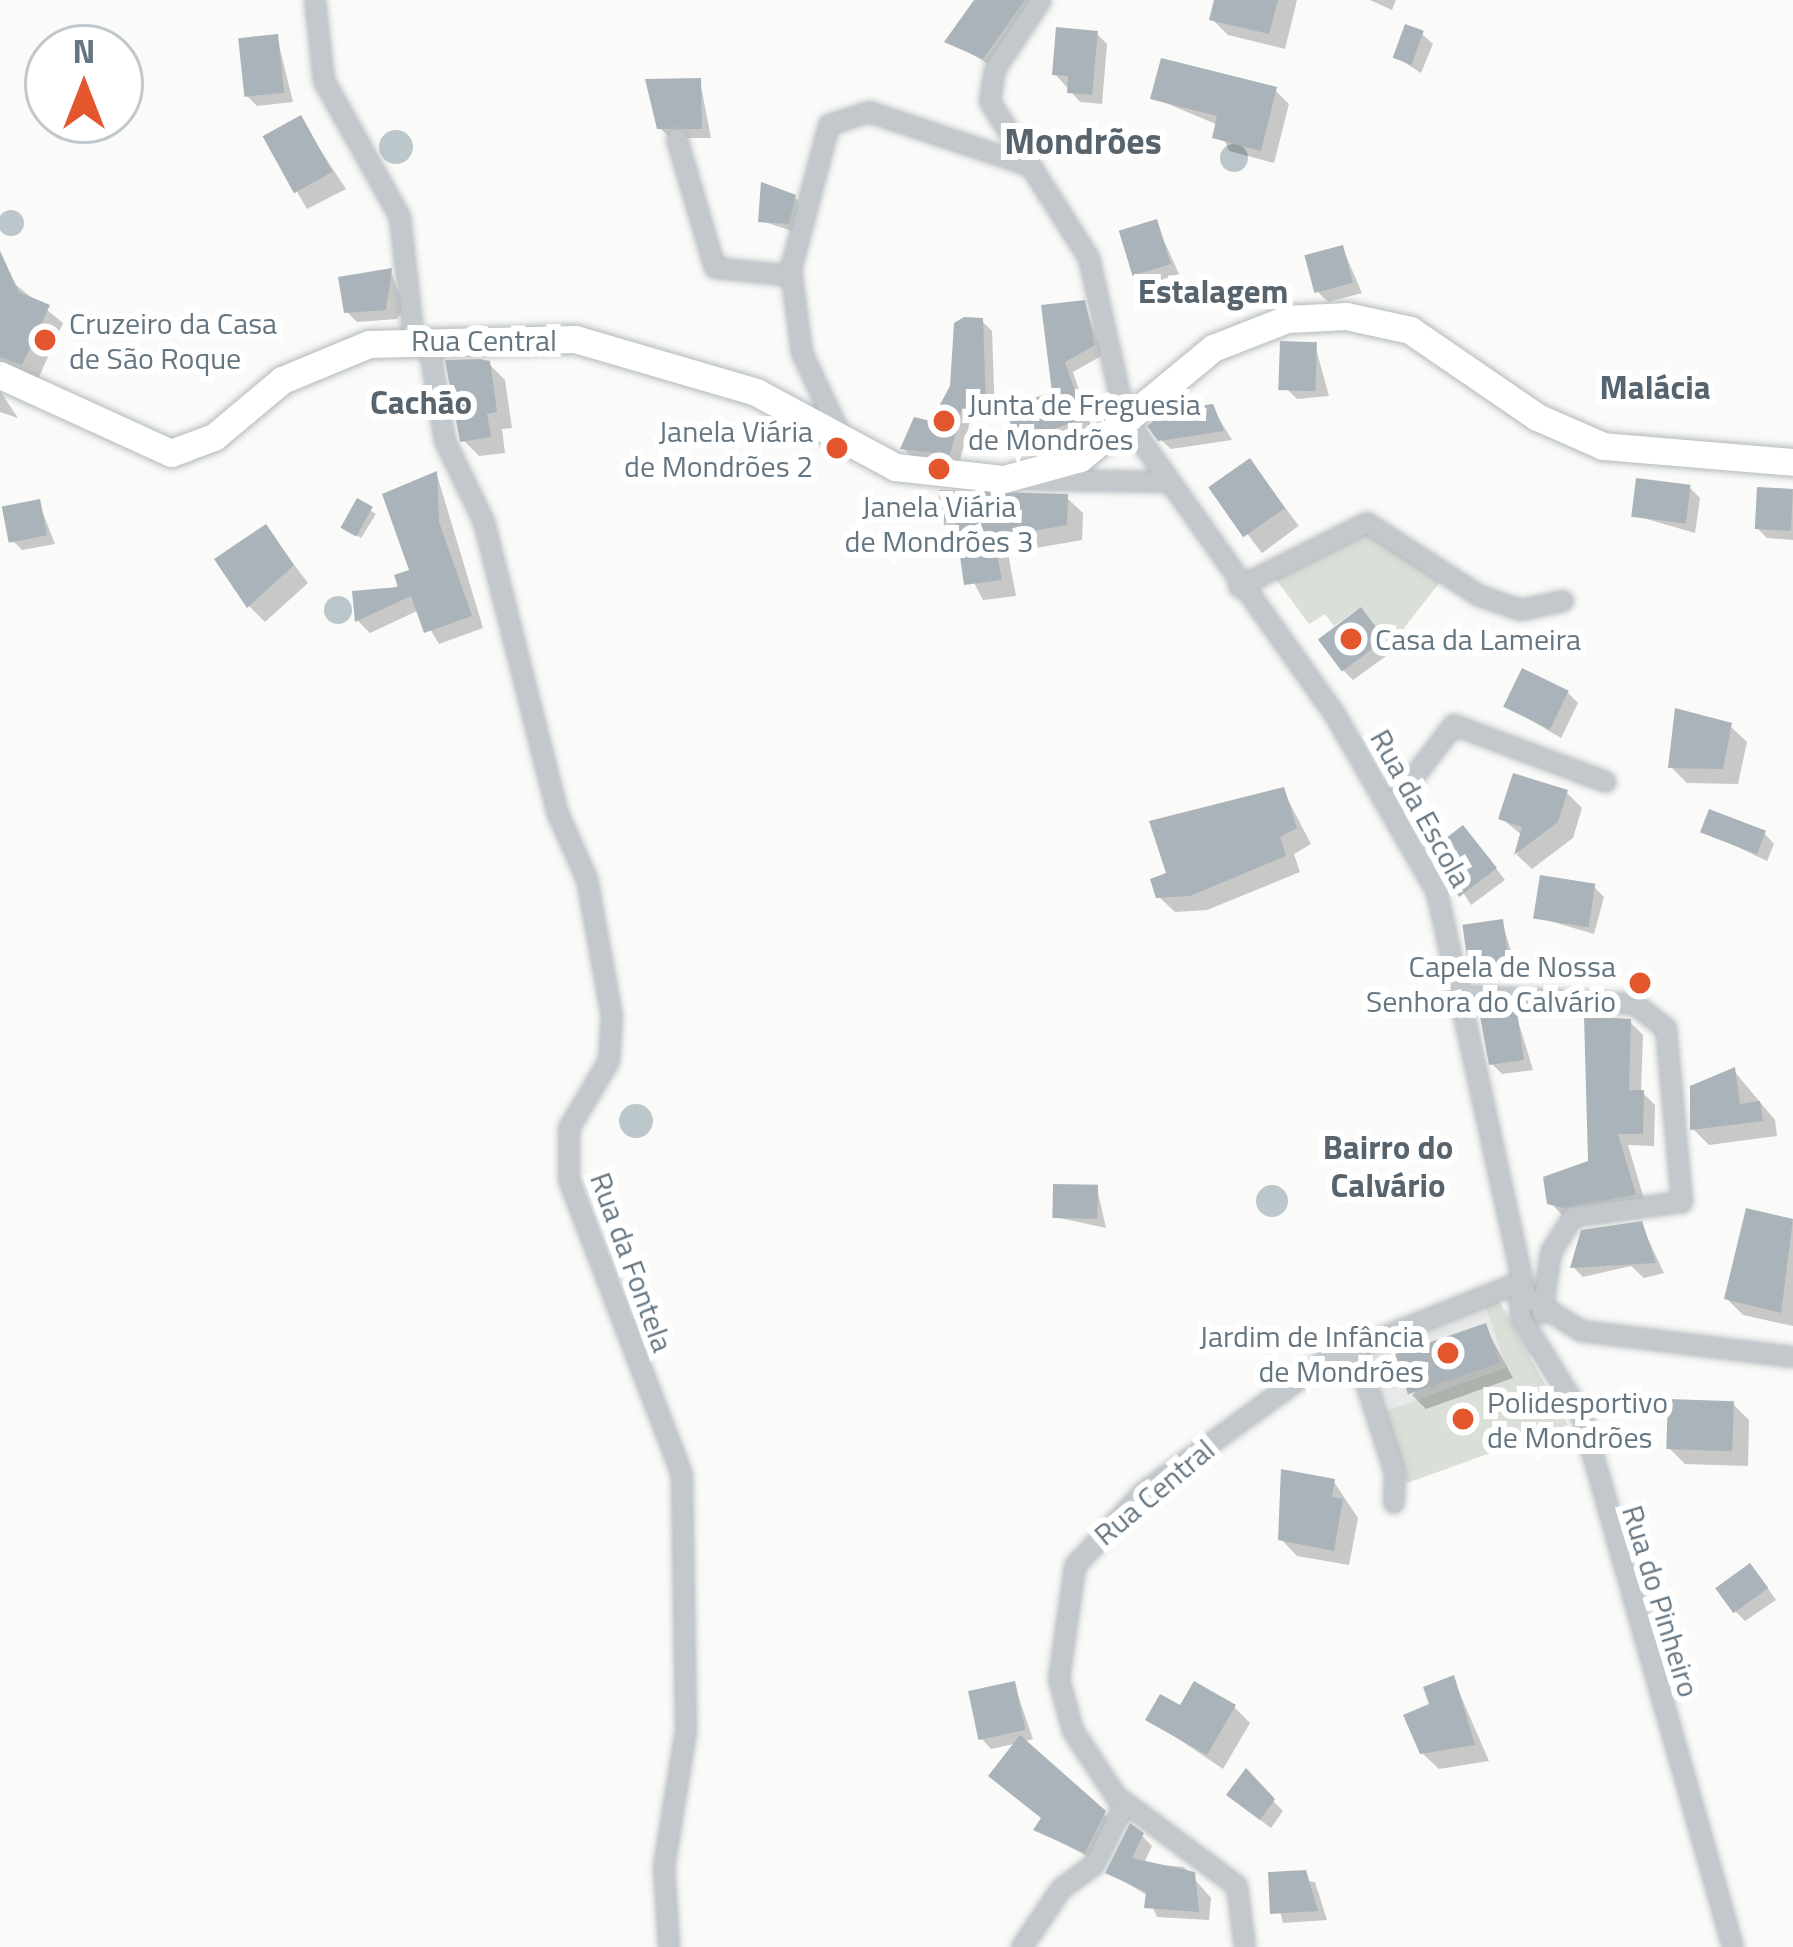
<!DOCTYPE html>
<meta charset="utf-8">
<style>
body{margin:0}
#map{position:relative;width:1793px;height:1947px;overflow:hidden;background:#fafaf8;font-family:"Titillium Web",sans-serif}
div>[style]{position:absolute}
.built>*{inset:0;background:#e8e9e9}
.green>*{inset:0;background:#dadfd7}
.water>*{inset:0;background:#bbc7cb}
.round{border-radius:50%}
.shadow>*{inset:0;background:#0003;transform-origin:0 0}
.building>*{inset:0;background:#aab3b9;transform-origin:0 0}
.roads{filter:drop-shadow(0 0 3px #b3babf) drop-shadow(0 0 3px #b3babf)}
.street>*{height:18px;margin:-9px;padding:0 9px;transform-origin:9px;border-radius:9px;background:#c3c8cc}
.secondary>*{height:27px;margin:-13.5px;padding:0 13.5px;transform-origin:13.5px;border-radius:13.5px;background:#fff}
.dots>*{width:33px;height:33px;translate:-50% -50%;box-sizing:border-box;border:6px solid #fff;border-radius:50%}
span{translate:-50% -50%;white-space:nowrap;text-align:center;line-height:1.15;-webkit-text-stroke:12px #fff;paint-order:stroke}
.poi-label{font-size:30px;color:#657683}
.left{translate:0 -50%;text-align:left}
.right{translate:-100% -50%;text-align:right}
.street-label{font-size:30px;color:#657683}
.neighbourhood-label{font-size:33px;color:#57646e;font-weight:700}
.quarter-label{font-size:36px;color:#57646e;font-weight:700}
.north{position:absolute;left:24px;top:24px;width:120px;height:120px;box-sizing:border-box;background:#fff;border:3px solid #c1c8cd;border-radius:50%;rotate:0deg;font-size:33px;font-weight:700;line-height:48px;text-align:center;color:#657683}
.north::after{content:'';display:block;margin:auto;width:42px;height:54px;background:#e4572e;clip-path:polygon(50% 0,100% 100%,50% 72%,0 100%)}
</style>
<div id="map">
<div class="built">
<i style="clip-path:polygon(1497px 1297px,1534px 1356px,1383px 1412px,1363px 1350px)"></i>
</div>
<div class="green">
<i style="clip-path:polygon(1362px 529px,1440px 582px,1390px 646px,1361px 607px,1334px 626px,1325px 614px,1309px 624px,1275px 578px)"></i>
<i style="clip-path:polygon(1497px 1299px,1568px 1425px,1407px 1483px,1383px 1412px,1506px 1367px,1485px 1304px)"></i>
</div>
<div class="water">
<i class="round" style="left:379px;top:130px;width:34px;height:34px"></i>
<i class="round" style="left:1220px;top:144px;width:28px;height:28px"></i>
<i class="round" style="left:-2px;top:210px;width:26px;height:26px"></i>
<i class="round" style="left:324px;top:596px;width:28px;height:28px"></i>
<i class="round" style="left:619px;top:1104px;width:34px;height:34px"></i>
<i class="round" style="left:1256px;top:1185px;width:32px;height:32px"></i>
</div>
<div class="shadow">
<i style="clip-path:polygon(979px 0,1043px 0,994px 67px,948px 41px)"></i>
<i style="clip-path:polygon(1217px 0,1297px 0,1285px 49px,1228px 35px,1212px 19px)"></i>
<i style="clip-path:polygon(1370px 0,1396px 0,1392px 10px)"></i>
<i style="clip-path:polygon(1097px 34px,1107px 44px,1102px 104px,1080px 102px,1055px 74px)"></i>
<i style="clip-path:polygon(1422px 34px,1433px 44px,1421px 73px,1396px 57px)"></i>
<i style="clip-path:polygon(277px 37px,293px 102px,257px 106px,247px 96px)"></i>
<i style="clip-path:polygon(700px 81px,711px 138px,670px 138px,660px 128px)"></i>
<i style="clip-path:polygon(1275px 90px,1289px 104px,1274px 163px,1229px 151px,1218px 125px,1154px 98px)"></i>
<i style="clip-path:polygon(300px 119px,346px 189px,307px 209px,266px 138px)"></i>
<i style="clip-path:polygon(795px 198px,805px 208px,799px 233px,761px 221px)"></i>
<i style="clip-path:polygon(1156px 223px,1179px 274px,1146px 285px,1135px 274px)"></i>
<i style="clip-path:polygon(1343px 249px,1362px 293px,1328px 302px,1318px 292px)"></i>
<i style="clip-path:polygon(391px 271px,404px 308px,397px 319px,357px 322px,347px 312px)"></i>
<i style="clip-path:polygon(0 272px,63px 323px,38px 379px,0 382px)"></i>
<i style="clip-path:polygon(1084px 303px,1103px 355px,1073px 372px,1092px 428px,1029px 450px,1019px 440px,1055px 394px,1044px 308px)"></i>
<i style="clip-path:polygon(982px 321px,992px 331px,995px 416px,971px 418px,959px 464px,913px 458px,903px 448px,933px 424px)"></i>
<i style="clip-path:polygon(1315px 345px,1329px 396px,1297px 399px,1287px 389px)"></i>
<i style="clip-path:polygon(489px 364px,505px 380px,512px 428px,502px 429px,505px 453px,479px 456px,463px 440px)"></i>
<i style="clip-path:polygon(0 391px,18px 418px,0 412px)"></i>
<i style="clip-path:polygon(1212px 407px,1232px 440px,1171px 449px,1160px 439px)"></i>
<i style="left:1250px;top:461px;width:81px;height:46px;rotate:53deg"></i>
<i style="clip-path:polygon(437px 475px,483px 628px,439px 644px,419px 610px,370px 633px,357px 620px,413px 572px)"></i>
<i style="clip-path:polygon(1690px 488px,1700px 498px,1695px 533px,1633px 515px)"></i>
<i style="clip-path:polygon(1793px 492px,1793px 540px,1767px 538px,1757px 528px)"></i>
<i style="clip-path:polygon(1066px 497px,1083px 513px,1082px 540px,1008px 553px,1016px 596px,983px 600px,941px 519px)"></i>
<i style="clip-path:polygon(358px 502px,376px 514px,361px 538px,348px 530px)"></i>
<i style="clip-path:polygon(39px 503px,55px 544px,22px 550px,12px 540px)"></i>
<i style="clip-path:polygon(266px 528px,308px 583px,265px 622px,249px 606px)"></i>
<i style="clip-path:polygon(1371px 621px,1393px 651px,1353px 680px,1343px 670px)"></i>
<i style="clip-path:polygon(1568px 693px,1578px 703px,1561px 738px,1508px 707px)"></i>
<i style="clip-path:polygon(1730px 726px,1747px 742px,1738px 784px,1687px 783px,1671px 767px)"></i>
<i style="clip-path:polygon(1283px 790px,1311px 844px,1294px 854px,1300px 872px,1207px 910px,1175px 912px,1158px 896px,1170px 875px)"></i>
<i style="clip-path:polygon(1566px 792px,1582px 808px,1573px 838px,1532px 869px,1517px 855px,1523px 836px,1501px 818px)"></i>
<i style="clip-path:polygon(1704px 831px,1764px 833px,1774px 844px,1767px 861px)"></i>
<i style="clip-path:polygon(1473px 839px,1505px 880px,1471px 905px,1436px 850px)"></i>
<i style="clip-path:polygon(1594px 887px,1604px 897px,1594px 934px,1536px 917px)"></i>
<i style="clip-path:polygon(1502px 922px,1519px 977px,1482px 983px,1472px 972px)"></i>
<i style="clip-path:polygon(1516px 1014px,1533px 1070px,1502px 1074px,1492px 1064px)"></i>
<i style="clip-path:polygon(1630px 1022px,1643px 1035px,1641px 1091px,1655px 1105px,1654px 1146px,1628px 1145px,1644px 1199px,1562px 1215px,1550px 1202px,1592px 1163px)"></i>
<i style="clip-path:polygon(1734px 1071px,1775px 1120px,1777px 1136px,1709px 1145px,1693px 1129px)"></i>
<i style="clip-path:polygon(1097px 1188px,1106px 1228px,1055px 1217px)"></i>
<i style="clip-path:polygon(1748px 1211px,1793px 1222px,1793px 1326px,1743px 1315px,1727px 1299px)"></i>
<i style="clip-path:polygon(1641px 1224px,1664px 1273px,1644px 1278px,1631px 1266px,1583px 1277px,1573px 1267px)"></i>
<i style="clip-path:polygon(1485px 1326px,1513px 1378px,1426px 1409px,1412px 1395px)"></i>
<i style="clip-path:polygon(1733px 1404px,1749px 1420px,1748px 1466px,1685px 1464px,1669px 1448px)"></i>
<i style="clip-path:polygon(1334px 1482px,1358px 1518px,1349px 1565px,1297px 1556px,1281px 1539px)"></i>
<i style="clip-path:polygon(1760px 1577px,1776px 1600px,1745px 1621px,1735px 1611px)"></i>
<i style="clip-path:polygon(1453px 1678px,1489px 1761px,1439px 1769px,1422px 1753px)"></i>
<i style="clip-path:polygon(1014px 1684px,1033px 1739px,1023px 1742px,1114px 1823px,1096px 1861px,1037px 1830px,1044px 1819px,1018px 1743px,991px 1749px,981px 1738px)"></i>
<i style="clip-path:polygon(1234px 1707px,1250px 1723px,1223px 1769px,1149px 1719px)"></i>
<i style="clip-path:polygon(1246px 1773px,1283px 1811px,1271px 1828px,1240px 1805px)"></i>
<i style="clip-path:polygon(1142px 1836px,1152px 1846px,1144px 1863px,1184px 1867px,1211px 1898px,1209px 1920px,1157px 1917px,1148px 1896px,1109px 1872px)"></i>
<i style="clip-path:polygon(1271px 1875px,1315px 1882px,1327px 1920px,1283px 1923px)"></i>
</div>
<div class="building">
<i style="clip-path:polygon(974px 0,1025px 0,983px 59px,944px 42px)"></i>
<i style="clip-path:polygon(1214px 0,1278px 0,1269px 34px,1209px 20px)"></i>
<i style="left:1405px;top:24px;width:20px;height:36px;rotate:20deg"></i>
<i style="clip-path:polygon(1056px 27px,1098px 31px,1092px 95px,1067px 93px,1068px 76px,1052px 75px)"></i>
<i style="left:278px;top:34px;width:59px;height:40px;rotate:84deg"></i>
<i style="clip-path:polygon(1161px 58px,1277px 87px,1261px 151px,1212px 138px,1217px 116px,1150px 99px)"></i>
<i style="clip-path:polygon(701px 78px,702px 129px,657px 129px,645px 79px)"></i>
<i style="left:301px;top:115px;width:65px;height:44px;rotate:61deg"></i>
<i style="clip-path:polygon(761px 182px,796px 195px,789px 224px,758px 222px)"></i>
<i style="left:1157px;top:219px;width:47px;height:40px;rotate:73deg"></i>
<i style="left:1343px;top:245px;width:39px;height:40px;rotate:75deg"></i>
<i style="clip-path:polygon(0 251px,19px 292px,50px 305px,22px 365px,0 357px)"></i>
<i style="clip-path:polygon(392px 268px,386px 310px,344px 313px,338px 277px)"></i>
<i style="clip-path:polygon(1085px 300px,1095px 345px,1065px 362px,1084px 418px,1017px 442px,1005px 408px,1052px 392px,1041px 305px)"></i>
<i style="clip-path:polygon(964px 317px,983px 318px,986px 406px,962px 408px,950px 455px,900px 449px,914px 417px,931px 421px,950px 386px,954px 323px)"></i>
<i style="left:1280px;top:341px;width:37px;height:49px;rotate:2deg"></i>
<i style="clip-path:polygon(480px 359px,490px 361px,497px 412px,487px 414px,491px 437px,460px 442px,445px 360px)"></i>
<i style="clip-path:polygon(1213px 404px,1224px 431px,1158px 441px,1147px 426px,1166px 411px)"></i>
<i style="left:1250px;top:458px;width:61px;height:51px;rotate:55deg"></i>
<i style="clip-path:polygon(437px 471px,439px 522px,472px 616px,424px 633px,411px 596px,355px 622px,352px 591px,398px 587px,394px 575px,409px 570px,382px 494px)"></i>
<i style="left:1636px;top:478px;width:55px;height:39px;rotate:7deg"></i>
<i style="left:1757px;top:487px;width:36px;height:42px;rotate:3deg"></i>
<i style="clip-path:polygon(939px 490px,1068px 494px,1067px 525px,994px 538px,1002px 580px,964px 585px,955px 521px,938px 520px)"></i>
<i style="left:357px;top:498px;width:18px;height:34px;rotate:29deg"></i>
<i style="left:40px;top:499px;width:37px;height:39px;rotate:79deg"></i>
<i style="clip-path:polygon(266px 524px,294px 565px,247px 608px,214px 559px)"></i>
<i style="left:1361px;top:607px;width:40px;height:54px;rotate:53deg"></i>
<i style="left:1522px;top:668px;width:52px;height:43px;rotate:26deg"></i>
<i style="clip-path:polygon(1675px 708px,1732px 723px,1723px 769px,1668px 768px)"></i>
<i style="clip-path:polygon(1513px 773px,1568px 790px,1558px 822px,1514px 855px,1522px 827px,1498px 819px)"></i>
<i style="clip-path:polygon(1284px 787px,1297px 828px,1280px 837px,1286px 856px,1190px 896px,1156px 898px,1150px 879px,1166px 873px,1149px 821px)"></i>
<i style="left:1709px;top:809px;width:61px;height:25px;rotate:21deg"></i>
<i style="clip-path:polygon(1463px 825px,1497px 868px,1459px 897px,1432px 849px)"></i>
<i style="left:1540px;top:875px;width:56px;height:44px;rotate:9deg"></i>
<i style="left:1503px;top:919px;width:49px;height:41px;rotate:82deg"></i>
<i style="clip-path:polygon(1479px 1011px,1517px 1012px,1524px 1060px,1489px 1065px)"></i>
<i style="clip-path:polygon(1584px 1016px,1631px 1019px,1629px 1090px,1644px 1090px,1643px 1134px,1618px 1134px,1636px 1195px,1563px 1208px,1547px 1204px,1543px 1177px,1588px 1161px)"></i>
<i style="clip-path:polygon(1735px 1067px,1740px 1104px,1760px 1101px,1763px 1121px,1690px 1130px,1690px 1086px)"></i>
<i style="left:1053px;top:1184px;width:45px;height:34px;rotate:1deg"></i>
<i style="clip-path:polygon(1746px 1208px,1793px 1219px,1781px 1313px,1724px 1299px)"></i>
<i style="clip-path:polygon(1642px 1221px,1656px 1263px,1570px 1268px,1581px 1230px)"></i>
<i style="left:1486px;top:1323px;width:42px;height:97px;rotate:71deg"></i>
<i style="left:1668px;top:1399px;width:66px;height:50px;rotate:2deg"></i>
<i style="clip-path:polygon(1281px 1469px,1335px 1479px,1332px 1497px,1343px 1499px,1334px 1551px,1278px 1540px)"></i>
<i style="left:1750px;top:1563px;width:31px;height:43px;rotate:54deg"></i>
<i style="clip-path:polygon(1454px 1675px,1475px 1745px,1420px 1754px,1403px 1715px,1429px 1704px,1423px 1687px)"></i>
<i style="left:1015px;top:1681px;width:50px;height:48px;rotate:78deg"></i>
<i style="clip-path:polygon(1194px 1681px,1236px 1705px,1207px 1755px,1145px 1720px,1160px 1694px,1180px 1705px)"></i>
<i style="clip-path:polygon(1020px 1735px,1106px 1811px,1085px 1853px,1033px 1830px,1041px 1818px,988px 1776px)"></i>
<i style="clip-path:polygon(1246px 1768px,1275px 1799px,1260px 1820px,1226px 1795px)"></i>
<i style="clip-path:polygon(1130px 1823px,1144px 1833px,1132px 1858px,1195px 1872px,1199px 1912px,1144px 1908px,1146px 1892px,1105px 1873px)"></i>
<i style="clip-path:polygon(1306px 1870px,1318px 1911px,1270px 1914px,1268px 1872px)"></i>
</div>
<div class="roads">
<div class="street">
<i style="left:315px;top:0;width:81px;rotate:83.7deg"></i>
<i style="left:324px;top:81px;width:156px;rotate:60.8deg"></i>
<i style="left:400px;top:217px;width:123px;rotate:83.5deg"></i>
<i style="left:1041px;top:0;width:83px;rotate:123.7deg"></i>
<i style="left:995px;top:69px;width:33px;rotate:99deg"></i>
<i style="left:990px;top:102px;width:185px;rotate:57.6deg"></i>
<i style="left:1089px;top:258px;width:164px;rotate:77.3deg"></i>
<i style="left:1125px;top:418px;width:362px;rotate:54.7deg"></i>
<i style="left:1334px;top:713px;width:207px;rotate:60.1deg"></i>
<i style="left:1437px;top:892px;width:414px;rotate:77.6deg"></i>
<i style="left:1526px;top:1296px;width:65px;rotate:32.5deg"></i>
<i style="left:1581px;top:1331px;width:214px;rotate:7deg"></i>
<i style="left:677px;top:139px;width:134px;rotate:73.6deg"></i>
<i style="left:715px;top:268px;width:77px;rotate:5.9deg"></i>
<i style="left:428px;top:339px;width:103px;rotate:80.5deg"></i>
<i style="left:445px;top:441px;width:90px;rotate:64.3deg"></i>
<i style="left:484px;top:522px;width:301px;rotate:75.8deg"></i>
<i style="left:558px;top:814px;width:71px;rotate:66deg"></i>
<i style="left:587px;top:879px;width:139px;rotate:79.7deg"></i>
<i style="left:612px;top:1016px;width:45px;rotate:93.8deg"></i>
<i style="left:609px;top:1061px;width:78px;rotate:120.8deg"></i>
<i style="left:569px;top:1128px;width:52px;rotate:90deg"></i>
<i style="left:569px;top:1180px;width:316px;rotate:69deg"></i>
<i style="left:682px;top:1475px;width:256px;rotate:89.1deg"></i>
<i style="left:686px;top:1731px;width:138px;rotate:99.2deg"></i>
<i style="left:664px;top:1867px;width:80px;rotate:86.4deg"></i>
<i style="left:841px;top:436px;width:92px;rotate:-115.2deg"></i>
<i style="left:802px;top:353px;width:85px;rotate:-97.5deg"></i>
<i style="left:791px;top:269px;width:149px;rotate:-75.2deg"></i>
<i style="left:829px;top:125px;width:42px;rotate:-18deg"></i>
<i style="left:869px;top:112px;width:170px;rotate:18.5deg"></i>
<i style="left:1031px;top:480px;width:136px;rotate:0.8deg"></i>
<i style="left:1239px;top:587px;width:143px;rotate:-26.6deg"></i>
<i style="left:1367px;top:523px;width:135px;rotate:32.9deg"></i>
<i style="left:1480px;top:596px;width:43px;rotate:18.9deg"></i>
<i style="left:1521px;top:610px;width:43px;rotate:-12.1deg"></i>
<i style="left:1390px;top:808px;width:105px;rotate:-52.4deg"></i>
<i style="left:1454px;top:725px;width:162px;rotate:20.6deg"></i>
<i style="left:1458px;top:995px;width:176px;rotate:2.9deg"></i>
<i style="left:1634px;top:1004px;width:40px;rotate:37deg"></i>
<i style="left:1666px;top:1028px;width:175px;rotate:84.7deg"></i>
<i style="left:1682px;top:1202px;width:110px;rotate:172.2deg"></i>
<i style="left:1573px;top:1217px;width:41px;rotate:122.2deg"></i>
<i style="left:1551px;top:1252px;width:62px;rotate:98.4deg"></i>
<i style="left:1519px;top:1283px;width:35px;rotate:87deg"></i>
<i style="left:1521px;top:1318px;width:115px;rotate:58.1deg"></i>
<i style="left:1582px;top:1416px;width:552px;rotate:74.13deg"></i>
<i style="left:1354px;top:1346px;width:133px;rotate:72.1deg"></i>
<i style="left:1395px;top:1473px;width:30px;rotate:92deg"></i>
<i style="left:1022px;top:1947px;width:70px;rotate:-56.1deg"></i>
<i style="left:1061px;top:1889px;width:42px;rotate:-36.3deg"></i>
<i style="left:1095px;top:1864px;width:68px;rotate:-63.8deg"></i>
<i style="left:1245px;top:1947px;width:62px;rotate:-97.5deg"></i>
<i style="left:1237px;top:1886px;width:151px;rotate:-143.4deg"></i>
<i style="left:1116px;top:1796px;width:78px;rotate:-123.5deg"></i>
<i style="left:1073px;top:1731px;width:54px;rotate:-105.1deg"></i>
<i style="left:1059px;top:1679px;width:114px;rotate:-81.9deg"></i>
<i style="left:1075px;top:1566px;width:101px;rotate:-47deg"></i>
<i style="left:1144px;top:1492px;width:225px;rotate:-36deg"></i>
<i style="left:1326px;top:1360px;width:208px;rotate:-21.8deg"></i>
</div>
<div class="secondary">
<i style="left:0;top:375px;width:188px;rotate:24.5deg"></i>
<i style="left:171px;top:453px;width:46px;rotate:-20.4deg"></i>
<i style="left:214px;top:437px;width:89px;rotate:-40deg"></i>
<i style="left:282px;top:380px;width:94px;rotate:-22.5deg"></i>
<i style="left:369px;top:344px;width:206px;rotate:-1.4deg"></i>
<i style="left:575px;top:339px;width:189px;rotate:16.3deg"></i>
<i style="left:756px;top:392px;width:158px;rotate:28.3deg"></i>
<i style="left:895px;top:467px;width:110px;rotate:6.3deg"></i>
<i style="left:1004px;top:479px;width:79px;rotate:-15.4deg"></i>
<i style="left:1080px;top:458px;width:173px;rotate:-39.6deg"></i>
<i style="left:1213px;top:348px;width:79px;rotate:-21.4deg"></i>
<i style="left:1287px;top:319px;width:59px;rotate:-2.9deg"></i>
<i style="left:1346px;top:316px;width:66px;rotate:12.3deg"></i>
<i style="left:1410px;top:330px;width:154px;rotate:34.4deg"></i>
<i style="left:1537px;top:417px;width:72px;rotate:23.7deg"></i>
<i style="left:1603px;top:446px;width:191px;rotate:4.8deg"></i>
</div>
</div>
<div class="dots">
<i style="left:45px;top:340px;background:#e4572e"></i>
<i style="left:944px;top:421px;background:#e4572e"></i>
<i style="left:837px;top:448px;background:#e4572e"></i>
<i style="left:939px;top:469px;background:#e4572e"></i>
<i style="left:1351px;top:639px;background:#e4572e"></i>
<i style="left:1640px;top:983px;background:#e4572e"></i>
<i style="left:1448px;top:1353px;background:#e4572e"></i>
<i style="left:1463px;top:1419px;background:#e4572e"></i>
</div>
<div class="poi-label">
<span class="left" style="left:69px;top:340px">Cruzeiro da Casa<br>de São Roque</span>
<span class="left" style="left:968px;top:421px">Junta de Freguesia<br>de Mondrões</span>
<span class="right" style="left:813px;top:448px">Janela Viária<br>de Mondrões 2</span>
<span style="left:939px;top:523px">Janela Viária<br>de Mondrões 3</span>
<span class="left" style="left:1375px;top:639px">Casa da Lameira</span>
<span class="right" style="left:1616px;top:983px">Capela de Nossa<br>Senhora do Calvário</span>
<span class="right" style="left:1424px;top:1353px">Jardim de Infância<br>de Mondrões</span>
<span class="left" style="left:1487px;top:1419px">Polidesportivo<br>de Mondrões</span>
</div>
<div class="street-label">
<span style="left:484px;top:340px">Rua Central</span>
<span style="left:1421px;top:808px;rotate:61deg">Rua da Escola</span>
<span style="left:632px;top:1262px;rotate:70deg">Rua da Fontela</span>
<span style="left:1154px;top:1492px;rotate:-40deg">Rua Central</span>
<span style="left:1661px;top:1601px;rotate:73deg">Rua do Pinheiro</span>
</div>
<div class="neighbourhood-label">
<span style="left:1213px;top:292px">Estalagem</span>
<span style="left:1655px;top:388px">Malácia</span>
<span style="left:421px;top:403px">Cachão</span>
<span style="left:1388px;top:1167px">Bairro do<br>Calvário</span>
</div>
<div class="quarter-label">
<span style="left:1083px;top:141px">Mondrões</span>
</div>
<div class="north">N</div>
</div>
